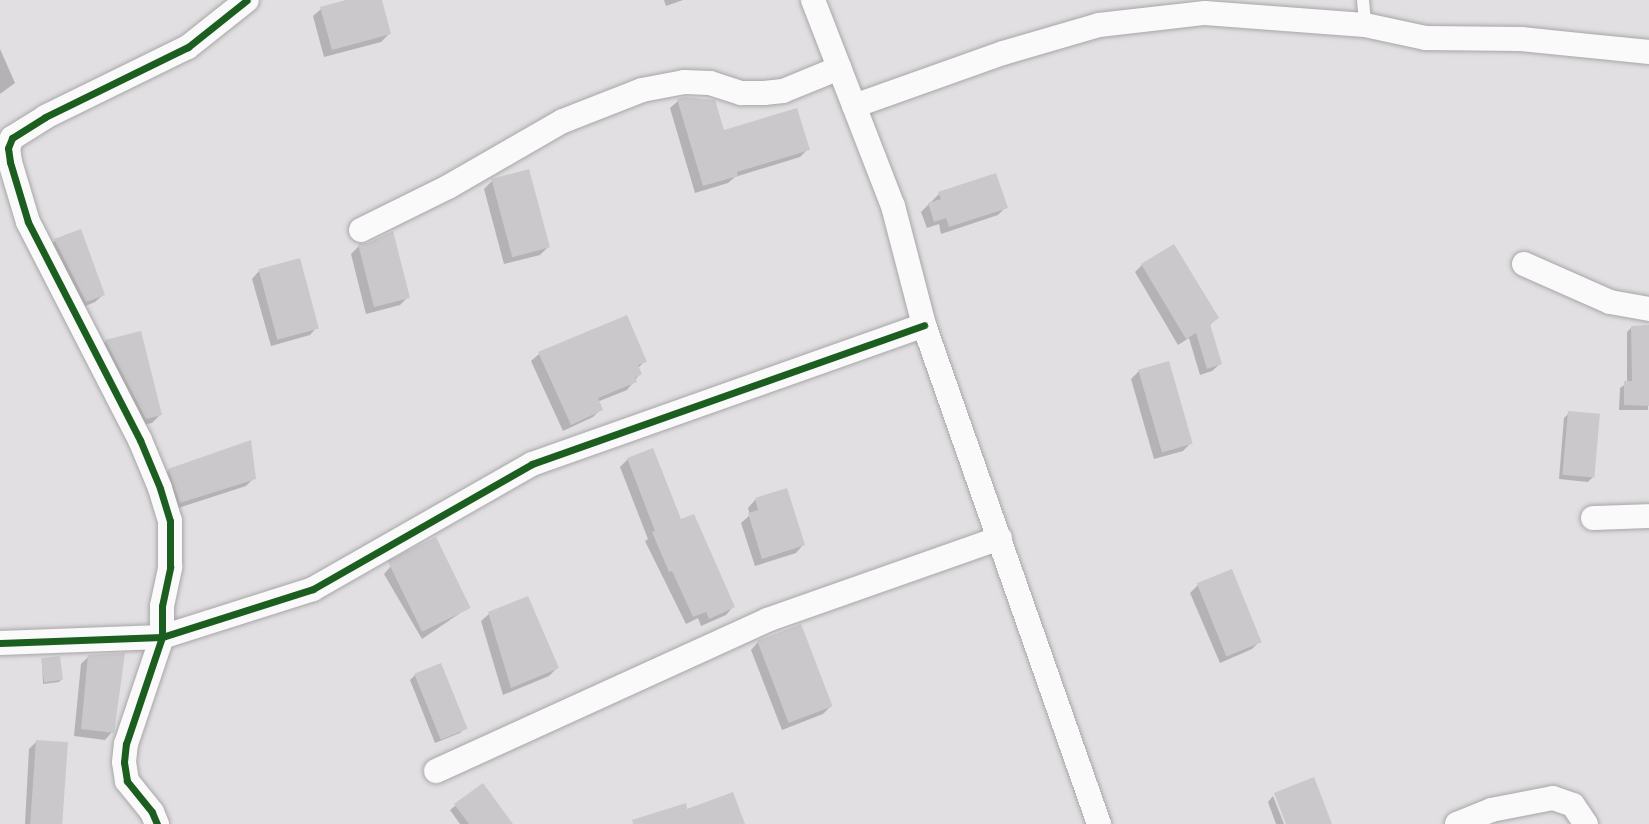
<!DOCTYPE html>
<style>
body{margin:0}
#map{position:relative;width:1649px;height:824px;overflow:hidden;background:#e1dfe1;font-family:"PT Sans Narrow",sans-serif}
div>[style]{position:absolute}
.shadow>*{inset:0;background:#0003}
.building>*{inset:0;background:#cac8ca;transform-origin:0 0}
.roads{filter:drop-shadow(0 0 2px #a8a6a8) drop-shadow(0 0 2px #a8a6a8)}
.lane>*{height:12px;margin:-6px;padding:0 6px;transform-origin:6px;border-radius:6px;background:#fafafa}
.street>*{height:24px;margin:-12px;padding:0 12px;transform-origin:12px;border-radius:12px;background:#fafafa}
.cycleway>*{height:7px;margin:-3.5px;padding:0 3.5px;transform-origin:3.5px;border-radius:3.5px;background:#1b5e20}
span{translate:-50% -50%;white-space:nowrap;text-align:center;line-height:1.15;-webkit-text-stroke:7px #fff;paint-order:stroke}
</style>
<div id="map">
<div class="shadow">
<i style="clip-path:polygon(353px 0,380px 0,389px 34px,381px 42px,324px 57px,313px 16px,321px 9px)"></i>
<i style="clip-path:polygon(664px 0,683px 0,666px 6px)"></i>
<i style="clip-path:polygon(0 49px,15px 83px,0 94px)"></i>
<i style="clip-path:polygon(678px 101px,723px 132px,808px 149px,800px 157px,735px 177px,728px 183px,695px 193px,670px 108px)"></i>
<i style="clip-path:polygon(492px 181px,548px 247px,540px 255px,504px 264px,484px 189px)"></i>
<i style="clip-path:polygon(939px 194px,1006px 207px,998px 215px,941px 234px,939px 224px,927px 228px,921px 212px)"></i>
<i style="clip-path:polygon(80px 231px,103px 295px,95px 302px,78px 309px,47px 248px,55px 241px)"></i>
<i style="clip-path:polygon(359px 246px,408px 297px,400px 305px,366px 314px,351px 254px)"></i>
<i style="clip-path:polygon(1142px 265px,1217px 318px,1209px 326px,1220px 364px,1212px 371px,1200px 375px,1189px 338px,1178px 345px,1135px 272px)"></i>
<i style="clip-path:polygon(259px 271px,317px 327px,310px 335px,271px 346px,252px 279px)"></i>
<i style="clip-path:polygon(627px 318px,645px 361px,638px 368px,640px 374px,627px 390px,597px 402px,601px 409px,593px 417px,563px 431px,531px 361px,539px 354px)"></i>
<i style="clip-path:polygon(1632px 327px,1649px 327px,1648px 410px,1619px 410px,1620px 388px,1627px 383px,1627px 332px)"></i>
<i style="clip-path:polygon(106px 341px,160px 415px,152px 423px,138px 426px,99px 349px)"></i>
<i style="clip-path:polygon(1139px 371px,1191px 443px,1183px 451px,1154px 459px,1131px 379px)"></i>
<i style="clip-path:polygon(1569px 413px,1593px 477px,1588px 482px,1559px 479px,1564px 418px)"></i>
<i style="clip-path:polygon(628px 459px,733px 607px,726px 615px,701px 626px,698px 618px,686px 624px,645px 541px,648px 539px,620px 467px)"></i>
<i style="clip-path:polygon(169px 470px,254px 478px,246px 486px,172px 510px,161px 478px)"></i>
<i style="clip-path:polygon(786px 490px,803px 545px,796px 553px,755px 566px,741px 523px,750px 515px,748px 508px,755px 500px)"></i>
<i style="clip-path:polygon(391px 566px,469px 607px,422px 639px,384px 574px)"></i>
<i style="clip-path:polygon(1198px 585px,1260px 641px,1252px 649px,1220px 663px,1190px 593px)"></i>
<i style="clip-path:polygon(489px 614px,557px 668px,549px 676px,503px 695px,481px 621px)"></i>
<i style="clip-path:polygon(758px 642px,831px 706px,823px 714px,782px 730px,751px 650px)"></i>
<i style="clip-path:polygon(89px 656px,112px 732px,105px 740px,74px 736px,81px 664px)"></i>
<i style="clip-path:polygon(42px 659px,61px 680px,59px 682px,43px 684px)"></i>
<i style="clip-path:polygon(415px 675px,465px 728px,460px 733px,435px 743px,410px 680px)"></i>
<i style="clip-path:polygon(37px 741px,62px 824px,25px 824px,29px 749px)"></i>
<i style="clip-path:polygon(1273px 796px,1284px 824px,1276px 824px,1268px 802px)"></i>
<i style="clip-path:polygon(455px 806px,511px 824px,460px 824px,450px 810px)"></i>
</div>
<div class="building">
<i style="clip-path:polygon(346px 0,382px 0,391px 34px,332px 50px,320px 7px)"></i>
<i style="clip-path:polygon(685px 97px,715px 100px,724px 130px,797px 108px,810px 150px,737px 172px,738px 176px,703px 186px,677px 99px)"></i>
<i style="left:529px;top:169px;width:81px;height:39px;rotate:75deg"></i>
<i style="clip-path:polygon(996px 173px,1008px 208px,949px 227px,946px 218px,934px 222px,928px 203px,941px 199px,938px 192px)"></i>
<i style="clip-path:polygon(81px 229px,105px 295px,86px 302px,54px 239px)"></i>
<i style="clip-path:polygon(393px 231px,410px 298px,374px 307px,358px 244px,368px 243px)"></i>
<i style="clip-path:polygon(1174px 244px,1219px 318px,1210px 324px,1222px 364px,1207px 369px,1196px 333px,1186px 339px,1141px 264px)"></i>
<i style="left:300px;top:258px;width:73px;height:43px;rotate:75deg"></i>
<i style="clip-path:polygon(627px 315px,647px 362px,638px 365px,642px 374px,635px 378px,637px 382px,598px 398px,603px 410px,571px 425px,538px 352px)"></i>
<i style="clip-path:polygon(1649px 325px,1649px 406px,1624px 405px,1624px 381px,1632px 381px,1631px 326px)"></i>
<i style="clip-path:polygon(141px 331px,162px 415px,146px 419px,105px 340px)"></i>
<i style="left:1169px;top:361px;width:86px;height:32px;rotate:74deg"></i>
<i style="left:1568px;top:411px;width:32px;height:64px;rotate:5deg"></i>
<i style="clip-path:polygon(251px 440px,256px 479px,180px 503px,168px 469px)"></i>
<i style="clip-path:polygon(653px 448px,681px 519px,694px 514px,735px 607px,709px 619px,706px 612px,693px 617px,672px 571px,669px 572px,652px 532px,655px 531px,627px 458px)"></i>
<i style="clip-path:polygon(787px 488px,805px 545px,762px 559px,748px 513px,758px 510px,755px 498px)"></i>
<i style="left:436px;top:537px;width:79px;height:54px;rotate:64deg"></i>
<i style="left:1232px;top:569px;width:79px;height:38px;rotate:68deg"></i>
<i style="clip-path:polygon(528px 596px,559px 668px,511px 688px,488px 612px)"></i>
<i style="left:801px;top:624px;width:88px;height:47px;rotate:69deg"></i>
<i style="clip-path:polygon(125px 653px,114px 733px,81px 729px,88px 655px)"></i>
<i style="left:60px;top:656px;width:24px;height:19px;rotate:83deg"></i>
<i style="left:441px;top:663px;width:71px;height:29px;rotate:68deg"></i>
<i style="left:36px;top:740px;width:32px;height:84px;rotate:4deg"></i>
<i style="clip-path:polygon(1314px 777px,1332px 824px,1286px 824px,1274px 793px)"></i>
<i style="clip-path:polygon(483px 783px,513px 824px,469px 824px,454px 804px)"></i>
<i style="clip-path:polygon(733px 792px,745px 824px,633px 824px,632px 820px,686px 803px,687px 809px)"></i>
</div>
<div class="roads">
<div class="lane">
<i style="left:1363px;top:0;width:25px;rotate:85deg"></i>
</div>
<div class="street">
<i style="left:813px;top:0;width:221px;rotate:68.8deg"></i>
<i style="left:893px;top:206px;width:123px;rotate:75.4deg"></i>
<i style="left:924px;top:325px;width:529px;rotate:70.67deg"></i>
<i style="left:854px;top:106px;width:158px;rotate:-19.6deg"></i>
<i style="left:1003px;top:53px;width:100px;rotate:-16.3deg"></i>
<i style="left:1099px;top:25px;width:107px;rotate:-6.5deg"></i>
<i style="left:1205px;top:13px;width:160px;rotate:4.3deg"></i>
<i style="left:1365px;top:25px;width:62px;rotate:12deg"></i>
<i style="left:1426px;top:38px;width:95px;rotate:0.6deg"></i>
<i style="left:1521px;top:39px;width:129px;rotate:5.8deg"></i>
<i style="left:361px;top:230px;width:97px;rotate:-26.3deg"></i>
<i style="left:448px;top:187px;width:133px;rotate:-29.9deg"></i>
<i style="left:563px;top:121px;width:85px;rotate:-21.4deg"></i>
<i style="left:642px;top:90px;width:43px;rotate:-10.8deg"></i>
<i style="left:684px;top:82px;width:26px;rotate:2deg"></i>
<i style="left:710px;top:83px;width:33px;rotate:18deg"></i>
<i style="left:741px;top:93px;width:23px"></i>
<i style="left:764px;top:93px;width:19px;rotate:-6deg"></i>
<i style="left:783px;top:91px;width:61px;rotate:-22.3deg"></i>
<i style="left:1524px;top:264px;width:94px;rotate:23.8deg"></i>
<i style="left:1610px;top:302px;width:40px;rotate:10deg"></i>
<i style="left:1593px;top:518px;width:56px;rotate:-2deg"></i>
<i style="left:0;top:643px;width:162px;rotate:-2.1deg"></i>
<i style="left:162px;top:637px;width:31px;rotate:-90deg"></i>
<i style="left:162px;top:606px;width:40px;rotate:-78deg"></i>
<i style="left:170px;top:567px;width:46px;rotate:-90deg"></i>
<i style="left:170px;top:521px;width:34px;rotate:-107deg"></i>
<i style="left:160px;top:488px;width:52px;rotate:-112.6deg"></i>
<i style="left:140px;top:440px;width:245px;rotate:-117.2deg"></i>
<i style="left:28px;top:222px;width:63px;rotate:-106.7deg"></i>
<i style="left:10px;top:162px;width:14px;rotate:-98deg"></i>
<i style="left:8px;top:148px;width:11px;rotate:-68deg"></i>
<i style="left:12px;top:138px;width:39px;rotate:-32deg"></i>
<i style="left:45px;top:117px;width:159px;rotate:-26.1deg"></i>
<i style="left:188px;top:47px;width:75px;rotate:-38.5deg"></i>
<i style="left:436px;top:771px;width:364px;rotate:-24.5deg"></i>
<i style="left:767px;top:620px;width:247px;rotate:-19.4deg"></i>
<i style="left:157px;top:824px;width:13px;rotate:-113deg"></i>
<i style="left:152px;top:812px;width:40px;rotate:-129deg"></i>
<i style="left:127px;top:781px;width:19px;rotate:-99deg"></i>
<i style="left:124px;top:762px;width:18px;rotate:-84deg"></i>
<i style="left:126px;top:744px;width:113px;rotate:-71.4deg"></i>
<i style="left:162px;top:637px;width:158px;rotate:-17.6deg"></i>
<i style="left:313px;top:589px;width:252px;rotate:-29.7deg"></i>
<i style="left:532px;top:464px;width:416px;rotate:-19.5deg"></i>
<i style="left:1457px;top:824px;width:37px;rotate:-22deg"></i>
<i style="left:1491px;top:810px;width:63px;rotate:-11deg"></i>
<i style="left:1553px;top:798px;width:21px;rotate:19deg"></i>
<i style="left:1573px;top:805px;width:23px;rotate:56deg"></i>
</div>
</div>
<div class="cycleway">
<i style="left:0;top:643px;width:162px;rotate:-2.1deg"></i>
<i style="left:162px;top:637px;width:31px;rotate:-90deg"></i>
<i style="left:162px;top:606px;width:40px;rotate:-78deg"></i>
<i style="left:170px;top:567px;width:46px;rotate:-90deg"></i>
<i style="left:170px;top:521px;width:34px;rotate:-107deg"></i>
<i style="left:160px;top:488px;width:52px;rotate:-112.6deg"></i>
<i style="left:140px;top:440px;width:245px;rotate:-117.2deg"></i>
<i style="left:28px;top:222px;width:63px;rotate:-106.7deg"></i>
<i style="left:10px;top:162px;width:14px;rotate:-98deg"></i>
<i style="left:8px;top:148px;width:11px;rotate:-68deg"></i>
<i style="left:12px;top:138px;width:39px;rotate:-32deg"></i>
<i style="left:45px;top:117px;width:159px;rotate:-26.1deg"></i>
<i style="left:188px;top:47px;width:75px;rotate:-38.5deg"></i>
<i style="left:157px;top:824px;width:13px;rotate:-113deg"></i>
<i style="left:152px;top:812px;width:40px;rotate:-129deg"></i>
<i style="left:127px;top:781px;width:19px;rotate:-99deg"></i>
<i style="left:124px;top:762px;width:18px;rotate:-84deg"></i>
<i style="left:126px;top:744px;width:113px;rotate:-71.4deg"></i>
<i style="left:162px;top:637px;width:158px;rotate:-17.6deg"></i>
<i style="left:313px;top:589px;width:252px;rotate:-29.7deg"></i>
<i style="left:532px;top:464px;width:416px;rotate:-19.5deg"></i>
</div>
</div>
